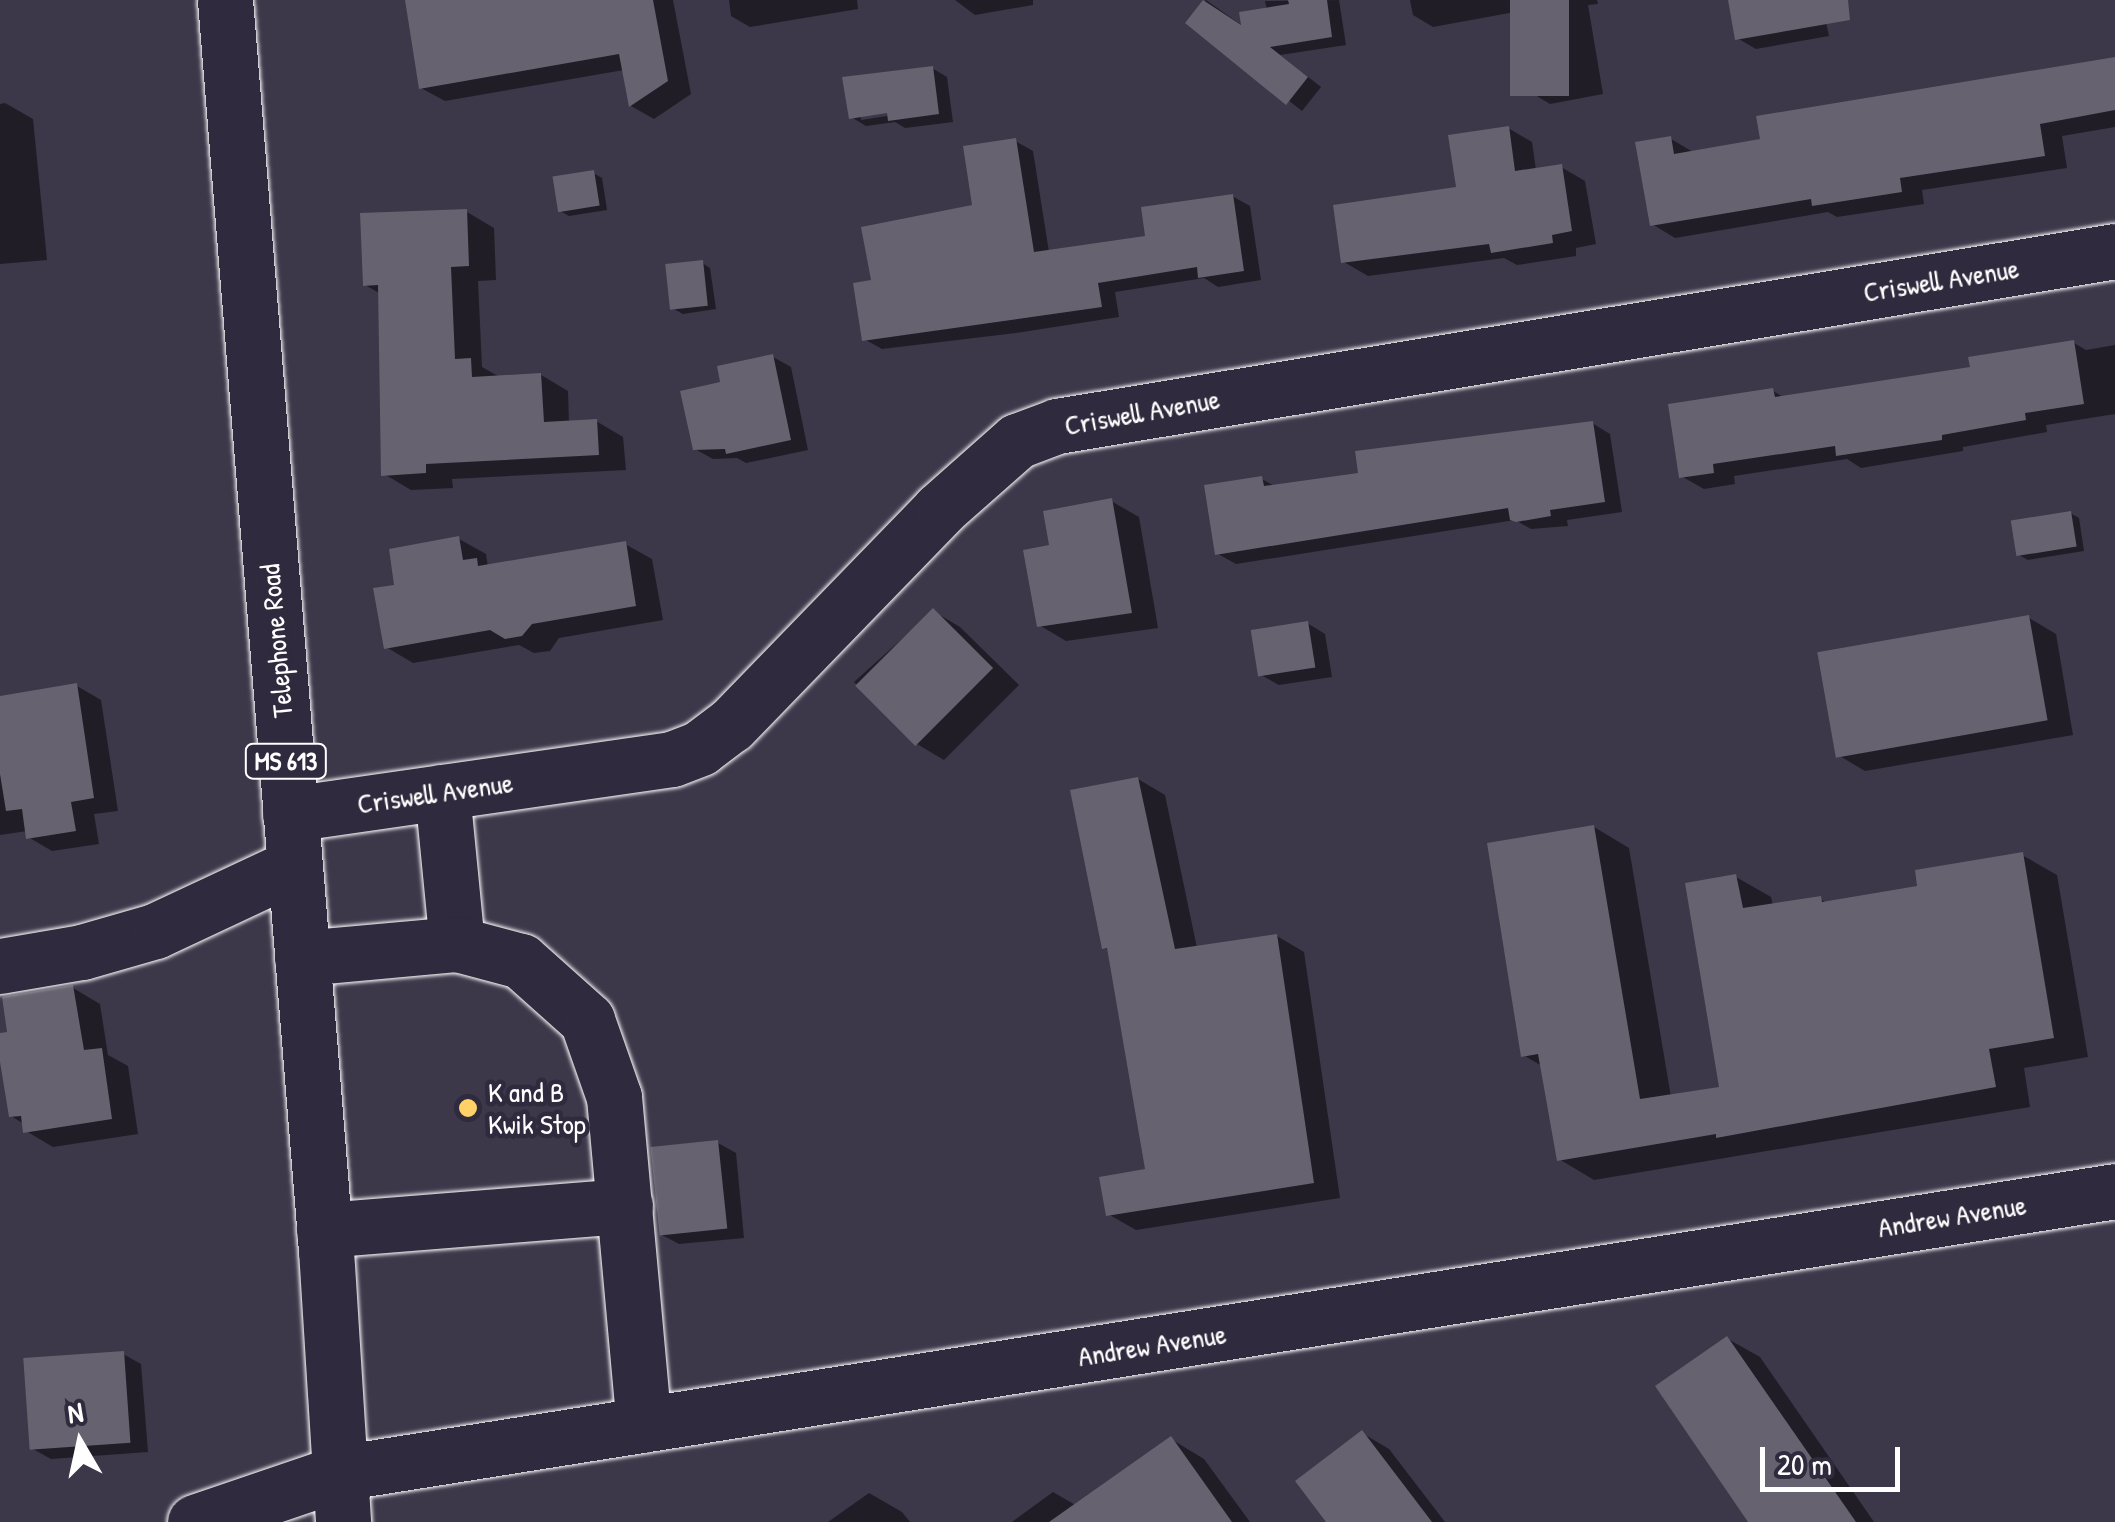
<!DOCTYPE html>
<style>
body{margin:0}
#map{position:relative;width:2115px;height:1522px;overflow:hidden;background:#3c3749;font-family:"Patrick Hand",sans-serif}
div>[style]{position:absolute}
.shadow>*{inset:0;background:#0007}
.building>*{inset:0;background:#666270;transform-origin:0 0}
.roads{filter:drop-shadow(0 0 2px #fff) drop-shadow(0 0 2px #fff)}
.minor>*{height:55px;margin:-27.5px;padding:0 27.5px;transform-origin:27.5px;border-radius:27.5px;background:#2f2a3d}
.major>*{height:55px;margin:-27.5px;padding:0 27.5px;transform-origin:27.5px;border-radius:27.5px;background:#2f2a3d}
.dots>*{width:28px;height:28px;translate:-50% -50%;box-sizing:border-box;border:5px solid #2f2a3d;border-radius:50%}
span{translate:-50% -50%;white-space:nowrap;text-align:center;line-height:1.15;-webkit-text-stroke:9px #2f2a3d;paint-order:stroke}
.shield-label span{padding:2px 8px;background:#2f2a3d;border:2px solid;border-radius:8px;-webkit-text-stroke-width:0}
.shield-label{font-size:25px;color:#fff;font-weight:700}
.street-label{font-size:28px;color:#fff}
.poi-label{font-size:28px;color:#fff}
.left{translate:0 -50%;text-align:left}
.north{position:absolute;left:30px;top:1392px;width:100px;height:100px;-webkit-text-stroke:8px #2f2a3d;paint-order:stroke;rotate:351deg;font-size:28px;font-weight:700;line-height:40px;text-align:center;color:#fff}
.north::after{content:'';display:block;margin:auto;width:35px;height:45px;background:#fff;clip-path:polygon(50% 0,100% 100%,50% 72%,0 100%)}
.scale{position:absolute;left:1760px;top:1447px;width:140px;height:45px;box-sizing:border-box;border:5px solid #fff;border-top:0;padding-left:12px;font-size:30px;line-height:35px;white-space:nowrap;color:#fff;-webkit-text-stroke:8px #2f2a3d;paint-order:stroke}
</style>
<div id="map">
<div class="shadow">
<i style="clip-path:polygon(407px 0,673px 0,691px 94px,654px 119px,631px 106px,624px 70px,445px 101px,421px 88px)"></i>
<i style="clip-path:polygon(729px 0,857px 0,858px 9px,750px 27px,731px 16px)"></i>
<i style="clip-path:polygon(955px 0,1033px 0,1033px 5px,975px 15px)"></i>
<i style="clip-path:polygon(1206px 0,1244px 27px,1267px 10px,1265px 1px,1339px 0,1346px 45px,1280px 55px,1321px 87px,1302px 111px,1189px 23px)"></i>
<i style="clip-path:polygon(1410px 0,1597px 0,1598px 4px,1588px 5px,1603px 94px,1550px 104px,1530px 92px,1515px 12px,1433px 27px,1413px 15px)"></i>
<i style="clip-path:polygon(1740px 0,1821px 0,1829px 36px,1756px 49px,1737px 38px)"></i>
<i style="clip-path:polygon(2115px 60px,2115px 127px,2062px 136px,2067px 168px,1922px 190px,1924px 204px,1837px 217px,1828px 212px,1675px 238px,1652px 224px,1671px 139px,1693px 152px,1763px 142px)"></i>
<i style="clip-path:polygon(evenodd,932px 68px,947px 77px,953px 122px,905px 128px,895px 122px,866px 126px,851px 117px,932px 68px,899px 109px,900px 114px,861px 120px,861px 115px,899px 109px)"></i>
<i style="clip-path:polygon(5px 103px,33px 119px,47px 260px,0 264px,0 104px)"></i>
<i style="clip-path:polygon(1508px 128px,1532px 142px,1536px 170px,1561px 167px,1585px 181px,1596px 244px,1576px 248px,1576px 256px,1517px 265px,1504px 258px,1368px 276px,1344px 262px,1459px 189px)"></i>
<i style="clip-path:polygon(1015px 141px,1033px 151px,1049px 252px,1148px 238px,1232px 196px,1250px 206px,1261px 280px,1218px 287px,1204px 278px,1115px 292px,1119px 317px,1016px 333px,882px 349px,864px 339px,874px 282px,975px 207px)"></i>
<i style="clip-path:polygon(593px 173px,602px 178px,607px 210px,569px 216px,560px 211px)"></i>
<i style="clip-path:polygon(467px 212px,494px 228px,496px 280px,478px 281px,482px 367px,498px 376px,541px 375px,568px 391px,569px 423px,596px 421px,623px 437px,626px 470px,452px 479px,453px 488px,411px 490px,384px 474px,381px 294px,365px 285px)"></i>
<i style="clip-path:polygon(702px 263px,710px 268px,716px 309px,683px 314px,674px 309px)"></i>
<i style="clip-path:polygon(2074px 343px,2086px 350px,2115px 345px,2115px 414px,2046px 425px,2047px 432px,1963px 447px,1963px 451px,1861px 468px,1847px 459px,1734px 476px,1735px 484px,1704px 489px,1681px 476px,1773px 391px,1785px 398px,1973px 370px)"></i>
<i style="clip-path:polygon(773px 357px,791px 367px,808px 450px,746px 463px,737px 458px,713px 459px,695px 449px,723px 384px)"></i>
<i style="clip-path:polygon(1592px 423px,1610px 434px,1622px 512px,1567px 520px,1568px 526px,1531px 529px,1515px 520px,1236px 564px,1218px 554px,1262px 479px,1276px 487px,1361px 475px)"></i>
<i style="clip-path:polygon(1111px 501px,1139px 517px,1158px 628px,1066px 641px,1039px 625px,1052px 547px)"></i>
<i style="clip-path:polygon(2070px 513px,2079px 518px,2084px 551px,2028px 560px,2019px 555px)"></i>
<i style="clip-path:polygon(459px 539px,486px 554px,488px 567px,625px 544px,652px 559px,663px 620px,559px 638px,550px 651px,534px 653px,519px 645px,413px 663px,386px 647px,397px 587px)"></i>
<i style="clip-path:polygon(933px 611px,960px 627px,1019px 685px,944px 760px,917px 744px,854px 682px)"></i>
<i style="clip-path:polygon(2029px 618px,2056px 634px,2073px 735px,1865px 771px,1838px 755px)"></i>
<i style="clip-path:polygon(1307px 623px,1325px 634px,1332px 677px,1279px 685px,1261px 675px)"></i>
<i style="clip-path:polygon(77px 686px,101px 700px,118px 811px,94px 814px,99px 844px,52px 851px,28px 837px,27px 831px,0 835px,0 698px)"></i>
<i style="clip-path:polygon(1138px 779px,1165px 795px,1197px 948px,1277px 936px,1304px 952px,1340px 1198px,1136px 1230px,1108px 1214px,1148px 1171px,1110px 951px,1104px 947px)"></i>
<i style="clip-path:polygon(1594px 827px,1629px 848px,1671px 1097px,1722px 1089px,1736px 877px,1771px 897px,1773px 906px,1820px 899px,1829px 904px,1920px 888px,2022px 855px,2057px 875px,2088px 1057px,2024px 1068px,2030px 1107px,1594px 1180px,1559px 1159px,1542px 1066px,1523px 1055px)"></i>
<i style="clip-path:polygon(73px 988px,100px 1004px,108px 1055px,128px 1066px,138px 1134px,53px 1147px,26px 1131px,24px 1124px,11px 1116px,0 1035px,10px 1034px)"></i>
<i style="clip-path:polygon(718px 1143px,736px 1153px,744px 1238px,679px 1244px,660px 1234px)"></i>
<i style="clip-path:polygon(1728px 1339px,1760px 1357px,1874px 1522px,1751px 1522px)"></i>
<i style="clip-path:polygon(123px 1354px,141px 1364px,148px 1452px,51px 1459px,33px 1449px)"></i>
<i style="clip-path:polygon(1362px 1433px,1389px 1449px,1445px 1522px,1330px 1522px)"></i>
<i style="clip-path:polygon(1171px 1439px,1204px 1459px,1250px 1522px,1012px 1522px,1053px 1492px,1077px 1506px)"></i>
<i style="clip-path:polygon(869px 1493px,902px 1512px,910px 1522px,828px 1522px)"></i>
</div>
<div class="building">
<i style="clip-path:polygon(405px 0,653px 0,668px 81px,629px 107px,619px 54px,419px 89px)"></i>
<i style="clip-path:polygon(1203px 0,1241px 25px,1239px 12px,1289px 4px,1288px 0,1327px 0,1332px 37px,1270px 47px,1308px 77px,1286px 105px,1185px 23px)"></i>
<i style="left:1510px;top:0;width:59px;height:96px"></i>
<i style="clip-path:polygon(1728px 0,1848px 0,1850px 20px,1735px 40px)"></i>
<i style="clip-path:polygon(2115px 57px,2115px 110px,2040px 124px,2045px 156px,1900px 178px,1902px 192px,1812px 206px,1811px 199px,1650px 226px,1635px 142px,1671px 136px,1674px 154px,1760px 139px,1756px 116px)"></i>
<i style="clip-path:polygon(933px 66px,939px 114px,888px 121px,887px 113px,849px 119px,842px 77px)"></i>
<i style="clip-path:polygon(1509px 126px,1515px 171px,1562px 164px,1572px 231px,1552px 235px,1553px 243px,1491px 253px,1489px 244px,1341px 263px,1333px 205px,1456px 187px,1448px 135px)"></i>
<i style="clip-path:polygon(1016px 138px,1034px 252px,1145px 236px,1141px 207px,1233px 194px,1244px 271px,1198px 278px,1197px 267px,1098px 283px,1102px 307px,862px 341px,853px 283px,871px 280px,861px 227px,972px 205px,963px 146px)"></i>
<i style="left:594px;top:170px;width:36px;height:42px;rotate:81deg"></i>
<i style="clip-path:polygon(467px 209px,469px 266px,451px 267px,455px 359px,471px 358px,472px 377px,541px 373px,544px 422px,597px 419px,599px 455px,426px 464px,426px 473px,381px 476px,378px 285px,363px 286px,360px 213px)"></i>
<i style="left:703px;top:260px;width:46px;height:38px;rotate:84deg"></i>
<i style="clip-path:polygon(2074px 340px,2084px 404px,2025px 413px,2026px 420px,1942px 435px,1942px 440px,1836px 456px,1835px 446px,1713px 464px,1714px 473px,1679px 478px,1668px 404px,1773px 388px,1775px 397px,1970px 367px,1968px 357px)"></i>
<i style="clip-path:polygon(773px 354px,791px 440px,726px 454px,725px 449px,693px 450px,680px 391px,720px 382px,717px 366px)"></i>
<i style="clip-path:polygon(1593px 421px,1605px 502px,1550px 510px,1551px 516px,1516px 522px,1510px 520px,1508px 508px,1215px 555px,1204px 485px,1262px 476px,1264px 486px,1358px 473px,1355px 451px)"></i>
<i style="clip-path:polygon(1112px 498px,1132px 613px,1037px 627px,1023px 550px,1049px 545px,1043px 511px)"></i>
<i style="left:2071px;top:511px;width:36px;height:61px;rotate:81deg"></i>
<i style="clip-path:polygon(459px 536px,463px 560px,477px 558px,478px 566px,626px 541px,636px 606px,532px 624px,522px 636px,505px 639px,490px 630px,384px 649px,373px 588px,394px 585px,389px 549px)"></i>
<i style="left:933px;top:608px;width:85px;height:110px;rotate:45deg"></i>
<i style="left:2029px;top:615px;width:107px;height:215px;rotate:80deg"></i>
<i style="left:1308px;top:621px;width:47px;height:58px;rotate:81deg"></i>
<i style="clip-path:polygon(77px 683px,94px 798px,71px 802px,76px 831px,26px 839px,22px 809px,6px 811px,0 774px,0 696px)"></i>
<i style="clip-path:polygon(1138px 777px,1175px 949px,1277px 934px,1314px 1183px,1106px 1216px,1099px 1177px,1145px 1169px,1107px 948px,1102px 949px,1070px 790px)"></i>
<i style="clip-path:polygon(1594px 825px,1640px 1099px,1719px 1087px,1685px 883px,1736px 874px,1743px 908px,1821px 896px,1822px 902px,1917px 886px,1915px 870px,2023px 852px,2054px 1038px,1989px 1049px,1996px 1087px,1716px 1138px,1716px 1134px,1557px 1161px,1538px 1054px,1521px 1057px,1487px 843px)"></i>
<i style="clip-path:polygon(73px 985px,84px 1050px,102px 1048px,112px 1119px,23px 1133px,21px 1116px,9px 1117px,0 1062px,0 1033px,7px 1032px,2px 997px)"></i>
<i style="left:718px;top:1140px;width:89px;height:68px;rotate:84deg"></i>
<i style="clip-path:polygon(1727px 1336px,1856px 1522px,1748px 1522px,1655px 1386px)"></i>
<i style="left:124px;top:1351px;width:92px;height:101px;rotate:86deg"></i>
<i style="clip-path:polygon(1362px 1430px,1432px 1522px,1326px 1522px,1295px 1481px)"></i>
<i style="clip-path:polygon(1171px 1436px,1232px 1522px,1049px 1522px)"></i>
</div>
<div class="roads">
<div class="minor">
<i style="left:442px;top:792px;width:153px;rotate:84.4deg"></i>
<i style="left:290px;top:814px;width:386px;rotate:-8.2deg"></i>
<i style="left:672px;top:759px;width:30px;rotate:-21deg"></i>
<i style="left:700px;top:748px;width:39px;rotate:-37deg"></i>
<i style="left:731px;top:725px;width:299px;rotate:-45.9deg"></i>
<i style="left:939px;top:510px;width:104px;rotate:-41.5deg"></i>
<i style="left:1017px;top:441px;width:43px;rotate:-20.6deg"></i>
<i style="left:1057px;top:426px;width:1072px;rotate:-9.39deg"></i>
<i style="left:302px;top:958px;width:156px;rotate:-5.2deg"></i>
<i style="left:457px;top:944px;width:66px;rotate:14.9deg"></i>
<i style="left:521px;top:961px;width:89px;rotate:41.8deg"></i>
<i style="left:587px;top:1020px;width:82px;rotate:70.7deg"></i>
<i style="left:614px;top:1097px;width:329px;rotate:84.8deg"></i>
<i style="left:0;top:966px;width:83px;rotate:-9.7deg"></i>
<i style="left:82px;top:952px;width:76px;rotate:-16deg"></i>
<i style="left:155px;top:931px;width:153px;rotate:-25.1deg"></i>
<i style="left:324px;top:1230px;width:302px;rotate:-4.6deg"></i>
<i style="left:195px;top:1522px;width:152px;rotate:-18.8deg"></i>
<i style="left:339px;top:1473px;width:1798px;rotate:-9.02deg"></i>
</div>
<div class="major">
<i style="left:225px;top:0;width:1254px;rotate:85.38deg"></i>
<i style="left:326px;top:1250px;width:273px;rotate:86.4deg"></i>
</div>
</div>
<div class="dots">
<i style="left:468px;top:1108px;background:#ffd166"></i>
</div>
<div class="shield-label">
<span style="left:286px;top:761px">MS 613</span>
</div>
<div class="street-label">
<span style="left:1941px;top:280px;rotate:-9deg">Criswell Avenue</span>
<span style="left:1142px;top:412px;rotate:-10deg">Criswell Avenue</span>
<span style="left:276px;top:641px;rotate:-95deg">Telephone Road</span>
<span style="left:435px;top:793px;rotate:-8deg">Criswell Avenue</span>
<span style="left:1952px;top:1216px;rotate:-9deg">Andrew Avenue</span>
<span style="left:1152px;top:1345px;rotate:-9deg">Andrew Avenue</span>
</div>
<div class="poi-label">
<span class="left" style="left:488px;top:1108px">K and B<br>Kwik Stop</span>
</div>
<div class="north">N</div>
<div class="scale">20 m</div>
</div>
